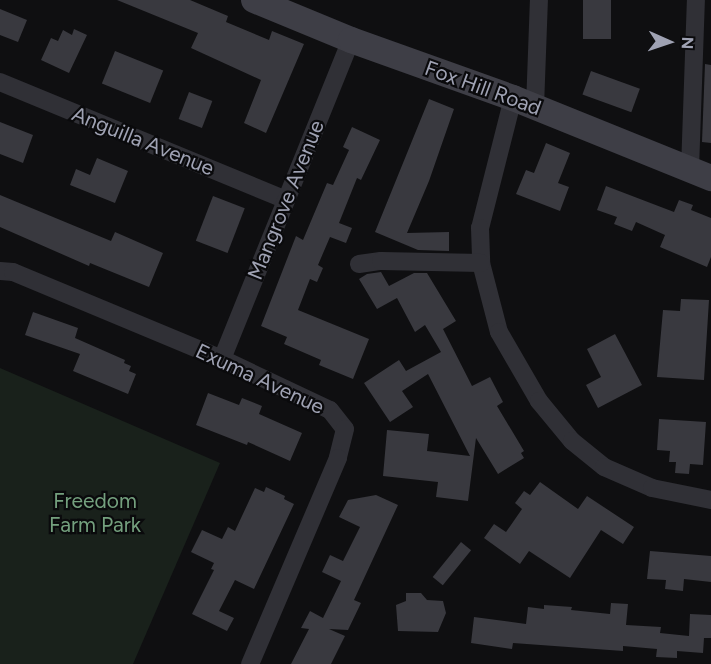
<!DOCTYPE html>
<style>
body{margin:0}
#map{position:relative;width:711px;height:664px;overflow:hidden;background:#0f0f11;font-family:Figtree,sans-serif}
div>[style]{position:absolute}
.green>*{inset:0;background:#19211b}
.building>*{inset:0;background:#39393f;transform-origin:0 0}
.minor>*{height:18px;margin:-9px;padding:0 9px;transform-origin:9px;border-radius:9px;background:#303036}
.secondary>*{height:26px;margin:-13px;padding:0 13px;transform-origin:13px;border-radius:13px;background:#3e3e46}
span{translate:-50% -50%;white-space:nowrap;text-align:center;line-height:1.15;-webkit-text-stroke:4.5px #0a0a0c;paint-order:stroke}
.street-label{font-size:21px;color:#9fa2b3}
.park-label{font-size:21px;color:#74a07e}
.north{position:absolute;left:639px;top:12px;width:60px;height:60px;-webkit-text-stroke:4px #0a0a0c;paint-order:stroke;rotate:93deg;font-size:16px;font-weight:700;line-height:24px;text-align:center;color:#9fa2b3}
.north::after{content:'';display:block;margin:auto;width:21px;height:27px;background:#9fa2b3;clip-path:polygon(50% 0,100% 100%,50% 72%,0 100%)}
</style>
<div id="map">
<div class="green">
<i style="clip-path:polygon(0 368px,220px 463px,133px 664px,0 664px)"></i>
</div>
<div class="building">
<i style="clip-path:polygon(117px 0,190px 0,228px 16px,226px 22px,269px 40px,272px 31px,304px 44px,266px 133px,244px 123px,261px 80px,191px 48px,198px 33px)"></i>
<i style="left:583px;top:0;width:28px;height:39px"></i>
<i style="clip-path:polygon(0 9px,27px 20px,18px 42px,0 35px)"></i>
<i style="clip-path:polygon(74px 29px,87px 35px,69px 73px,41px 60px,51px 38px,58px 41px,63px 30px,72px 35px)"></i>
<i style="left:115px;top:51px;width:52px;height:35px;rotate:22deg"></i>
<i style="clip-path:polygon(705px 64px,711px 65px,711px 143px,702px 142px)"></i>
<i style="left:591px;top:71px;width:52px;height:25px;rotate:20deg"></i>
<i style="left:189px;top:92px;width:25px;height:29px;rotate:21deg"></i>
<i style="clip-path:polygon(429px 99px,454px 109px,429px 181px,407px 233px,449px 232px,449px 251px,418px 250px,375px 232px)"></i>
<i style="clip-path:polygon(0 122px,33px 135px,23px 163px,0 154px)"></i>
<i style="clip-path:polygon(352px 127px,380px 140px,361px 180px,357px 178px,339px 223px,352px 228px,346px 243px,330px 237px,318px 265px,323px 268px,317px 282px,310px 279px,298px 310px,369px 339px,353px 379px,319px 365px,321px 360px,284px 344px,287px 337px,261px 326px,296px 236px,303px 240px,327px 183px,333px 185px,349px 150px,343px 147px)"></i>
<i style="clip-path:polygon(546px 143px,570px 153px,558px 183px,569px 187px,560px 211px,516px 194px,526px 170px,534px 173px)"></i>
<i style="clip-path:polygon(97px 158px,128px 171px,115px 203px,70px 185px,76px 169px,90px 175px)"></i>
<i style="clip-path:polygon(606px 186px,674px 212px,679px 200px,693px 205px,691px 210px,711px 218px,711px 257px,707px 267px,660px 247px,665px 235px,636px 222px,632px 231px,614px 224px,617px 217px,597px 210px)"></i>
<i style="clip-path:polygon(0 195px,111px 241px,115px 232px,163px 253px,149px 287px,90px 263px,89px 266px,0 227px)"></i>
<i style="left:213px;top:196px;width:34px;height:48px;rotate:21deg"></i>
<i style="clip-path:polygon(381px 272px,389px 286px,414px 273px,427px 273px,456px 321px,443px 329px,472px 386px,490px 377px,503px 402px,497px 406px,524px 451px,521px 453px,524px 458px,498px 474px,476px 438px,468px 501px,436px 497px,438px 482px,383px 476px,387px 430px,429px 434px,427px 451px,470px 456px,428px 374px,402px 391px,413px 407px,390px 422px,364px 383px,399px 360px,406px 371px,441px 352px,425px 325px,415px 332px,397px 298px,377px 309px,359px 279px,367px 274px)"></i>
<i style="clip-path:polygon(681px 299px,709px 300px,704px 380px,657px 377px,663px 310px,680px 311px)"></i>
<i style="clip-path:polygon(33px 312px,78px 328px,75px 338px,125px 360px,124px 363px,131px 366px,129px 371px,136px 374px,128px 394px,73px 371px,80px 354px,25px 335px)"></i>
<i style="clip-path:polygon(615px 334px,642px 385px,598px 408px,586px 385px,601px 377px,587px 349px)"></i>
<i style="clip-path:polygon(208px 393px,239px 405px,242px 398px,262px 406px,259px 414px,302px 433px,290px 461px,248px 442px,247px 445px,196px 425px)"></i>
<i style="clip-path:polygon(659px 419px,706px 422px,703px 465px,690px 464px,689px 474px,675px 473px,676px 462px,669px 462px,670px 451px,657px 450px)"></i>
<i style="clip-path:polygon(540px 482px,578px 509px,587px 496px,634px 527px,623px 544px,601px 530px,570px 578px,529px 551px,520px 564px,484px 538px,494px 524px,506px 532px,522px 509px,515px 503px,524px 491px,530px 495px)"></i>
<i style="clip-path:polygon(266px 487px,285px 496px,284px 499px,294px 504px,254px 589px,235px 580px,219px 611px,234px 618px,227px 631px,192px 614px,214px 570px,211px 569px,214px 563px,191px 552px,202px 530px,222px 539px,228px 527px,235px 531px,255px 488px,264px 492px)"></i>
<i style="clip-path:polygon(376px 495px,398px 505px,354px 600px,361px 603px,348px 630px,329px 629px,345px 636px,331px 664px,291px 664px,309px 629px,301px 628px,310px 611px,323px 618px,341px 581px,322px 572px,330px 555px,343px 561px,360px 527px,339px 517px,348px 500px)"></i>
<i style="left:461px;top:542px;width:13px;height:45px;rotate:39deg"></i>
<i style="clip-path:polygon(650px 551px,711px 556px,711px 582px,684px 579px,683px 591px,665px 589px,666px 580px,647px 579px)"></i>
<i style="clip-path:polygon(406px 593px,421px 593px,427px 600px,443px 601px,446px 613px,438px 632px,398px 631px,396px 605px,406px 601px)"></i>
<i style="clip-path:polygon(611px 603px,628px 604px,626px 625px,661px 627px,660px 633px,689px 636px,690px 614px,711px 615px,711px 638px,704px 638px,703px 653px,677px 651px,677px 658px,656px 657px,657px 649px,623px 646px,623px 651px,513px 643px,512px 649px,471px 643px,474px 617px,526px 624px,528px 607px,544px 609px,544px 605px,572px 607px,571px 610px,610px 614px)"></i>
</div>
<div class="minor">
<i style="left:0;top:82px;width:309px;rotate:22.4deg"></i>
<i style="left:513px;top:98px;width:134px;rotate:104.2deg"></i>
<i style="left:480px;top:228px;width:35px;rotate:88deg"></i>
<i style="left:481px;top:263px;width:71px;rotate:75.4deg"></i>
<i style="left:499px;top:332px;width:80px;rotate:59.9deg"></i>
<i style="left:539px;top:401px;width:52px;rotate:50.5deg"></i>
<i style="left:572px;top:441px;width:41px;rotate:39.1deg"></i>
<i style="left:604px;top:467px;width:52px;rotate:23.6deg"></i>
<i style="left:652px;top:488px;width:60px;rotate:11.5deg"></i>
<i style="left:535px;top:107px;width:107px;rotate:-87.9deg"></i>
<i style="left:690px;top:169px;width:169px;rotate:-88deg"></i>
<i style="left:359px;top:264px;width:22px;rotate:-8deg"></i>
<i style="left:381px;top:261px;width:100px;rotate:1.1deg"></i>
<i style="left:0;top:271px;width:13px;rotate:4deg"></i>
<i style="left:13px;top:272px;width:226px;rotate:22.6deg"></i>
<i style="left:222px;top:359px;width:119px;rotate:25.3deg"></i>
<i style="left:330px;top:410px;width:24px;rotate:52deg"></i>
<i style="left:345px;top:429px;width:30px;rotate:104deg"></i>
<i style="left:338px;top:458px;width:224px;rotate:113.1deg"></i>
<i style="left:222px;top:359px;width:344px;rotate:-68deg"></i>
</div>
<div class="secondary">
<i style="left:254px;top:0;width:105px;rotate:22.4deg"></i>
<i style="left:351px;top:40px;width:172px;rotate:19.7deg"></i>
<i style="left:513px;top:98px;width:214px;rotate:22deg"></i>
</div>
<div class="street-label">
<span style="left:483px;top:88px;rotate:20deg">Fox Hill Road</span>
<span style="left:143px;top:141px;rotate:22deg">Anguilla Avenue</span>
<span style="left:286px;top:200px;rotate:-68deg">Mangrove Avenue</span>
<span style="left:260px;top:379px;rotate:25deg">Exuma Avenue</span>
</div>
<div class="park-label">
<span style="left:95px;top:513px">Freedom<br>Farm Park</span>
</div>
<div class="north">N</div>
</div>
